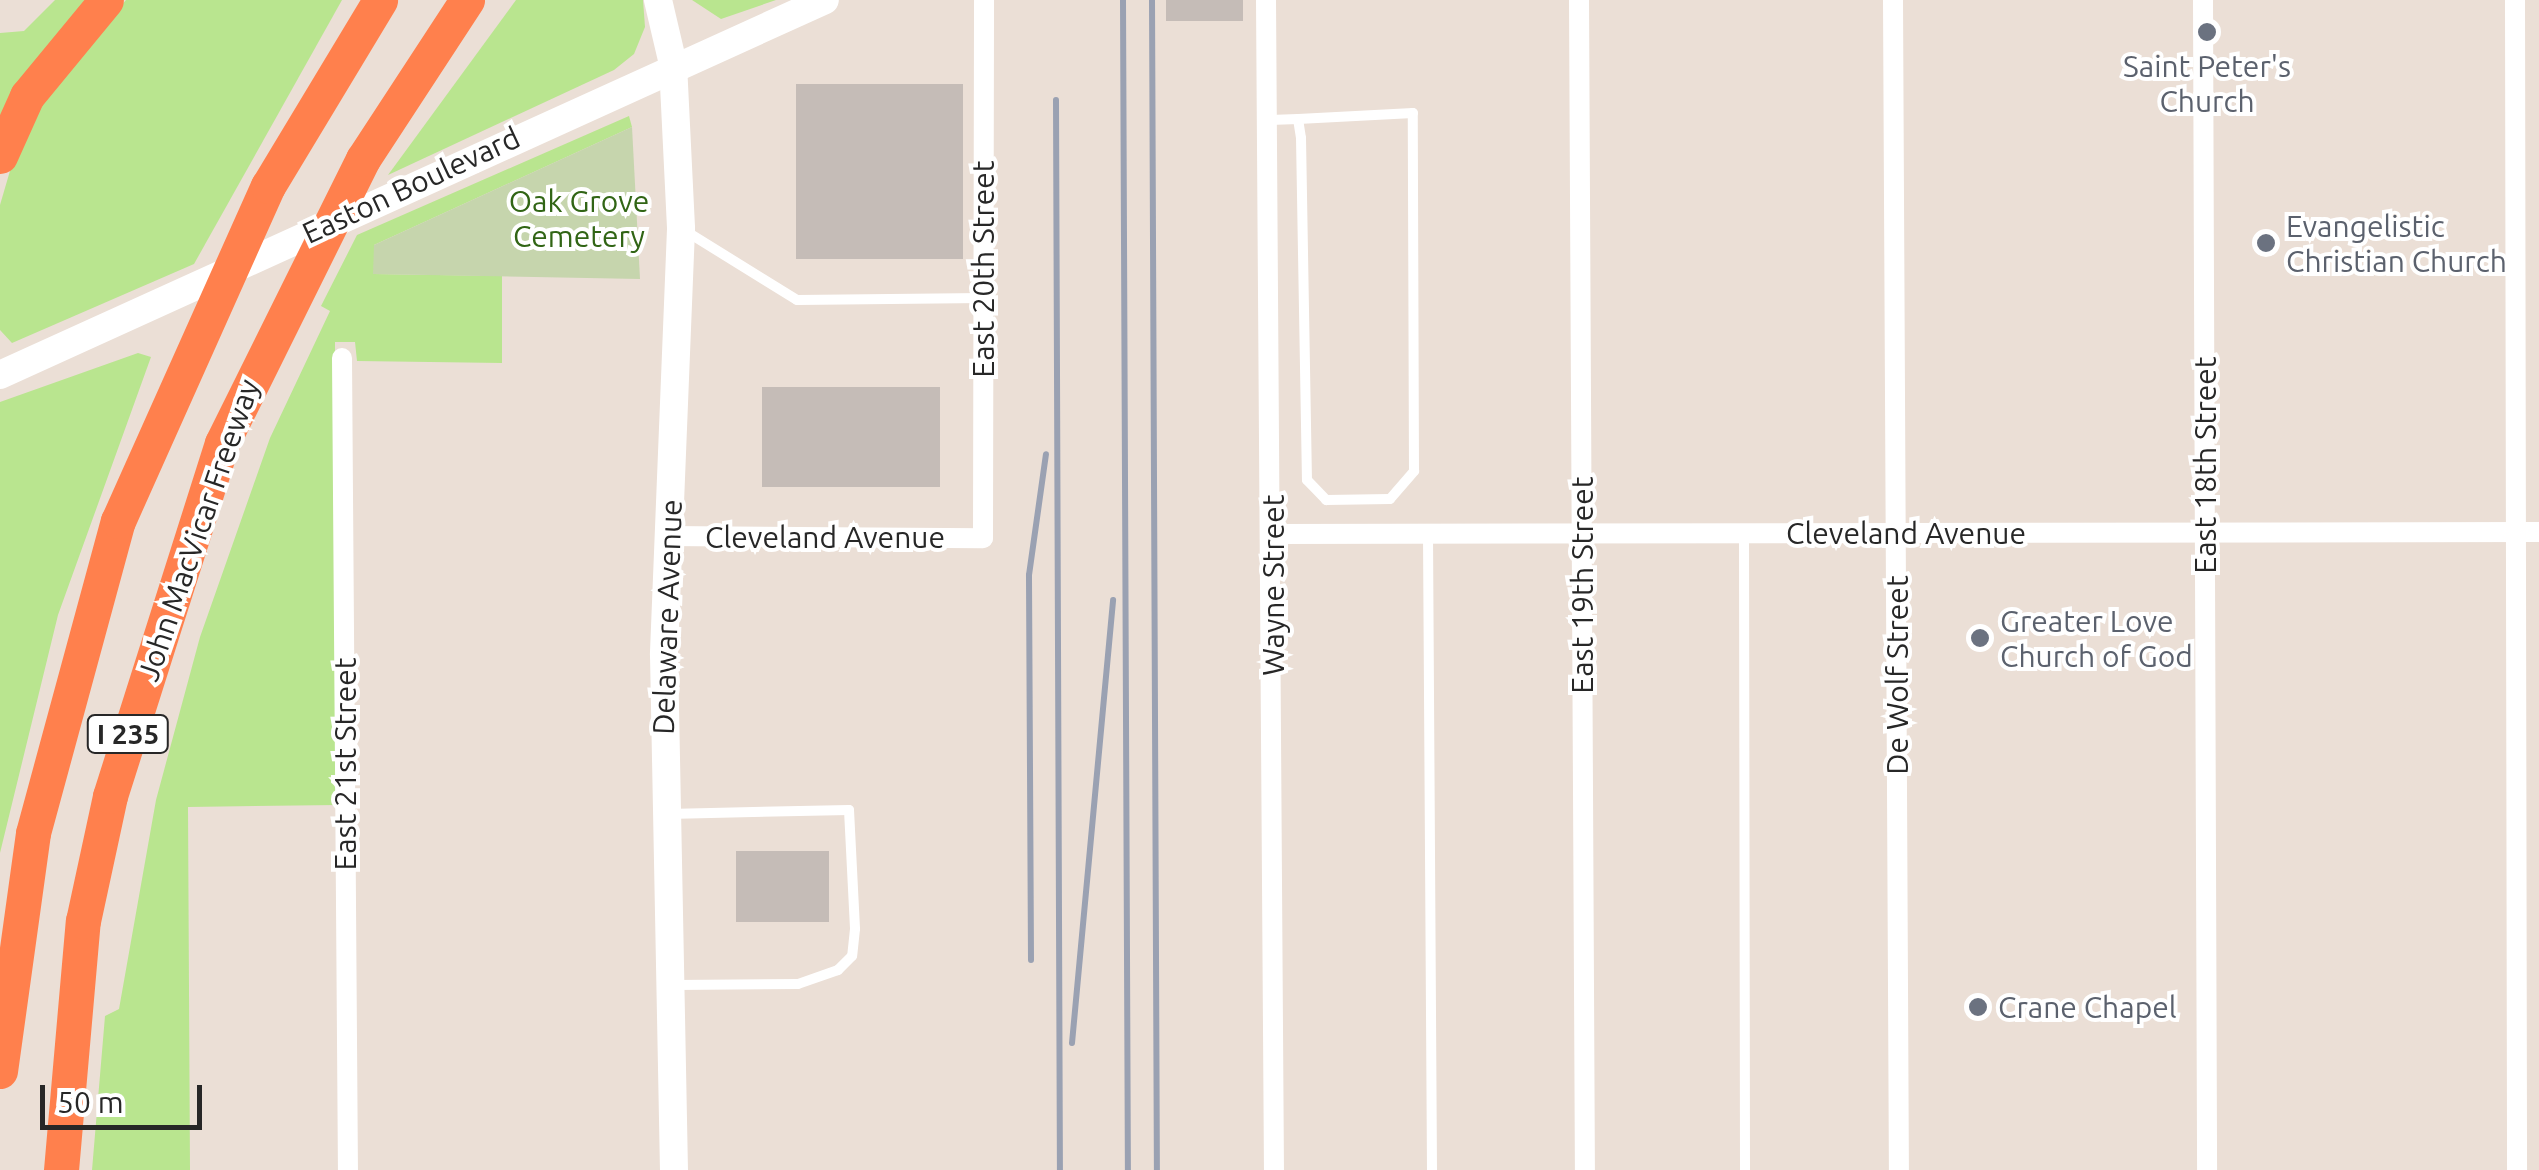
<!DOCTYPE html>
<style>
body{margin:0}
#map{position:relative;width:2539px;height:1170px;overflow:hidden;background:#ebdfd6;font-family:Ubuntu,sans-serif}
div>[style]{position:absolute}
.green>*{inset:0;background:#b9e58f}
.cemetery>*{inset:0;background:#c6d5ad}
.building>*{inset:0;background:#c5bcb7;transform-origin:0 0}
.lane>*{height:10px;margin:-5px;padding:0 5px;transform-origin:5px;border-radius:5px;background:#fff}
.street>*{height:20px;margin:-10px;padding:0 10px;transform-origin:10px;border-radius:10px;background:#fff}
.secondary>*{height:28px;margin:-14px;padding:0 14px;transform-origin:14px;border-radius:14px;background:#fff}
.highway>*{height:35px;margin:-17.5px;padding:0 17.5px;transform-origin:17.5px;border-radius:17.5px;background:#ff804d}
.rail>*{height:6px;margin:-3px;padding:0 3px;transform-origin:3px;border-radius:3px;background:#9aa1b2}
.dots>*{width:28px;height:28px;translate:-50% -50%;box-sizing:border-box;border:5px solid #fff;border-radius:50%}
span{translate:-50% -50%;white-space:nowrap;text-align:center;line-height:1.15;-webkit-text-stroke:8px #fff;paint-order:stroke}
.shield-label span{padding:2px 8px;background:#fff;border:2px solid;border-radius:8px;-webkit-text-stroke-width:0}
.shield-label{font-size:28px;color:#272727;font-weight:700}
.worship-label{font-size:30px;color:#5b616d}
.left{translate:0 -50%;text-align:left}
.street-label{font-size:30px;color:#272727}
.park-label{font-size:30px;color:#316515}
.scale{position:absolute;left:40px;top:1085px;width:162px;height:45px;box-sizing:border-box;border:5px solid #272727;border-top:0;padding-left:12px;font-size:30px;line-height:35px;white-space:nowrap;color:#272727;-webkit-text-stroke:8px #fff;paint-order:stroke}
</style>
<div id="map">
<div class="green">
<i style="clip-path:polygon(55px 0,85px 0,0 116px,0 33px,24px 31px)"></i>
<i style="clip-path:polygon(126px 0,342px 0,194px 264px,12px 343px,0 330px,0 205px,12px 164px,36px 106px)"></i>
<i style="clip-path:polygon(516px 0,643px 0,645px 27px,634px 54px,614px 70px,388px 175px)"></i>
<i style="clip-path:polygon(692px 0,776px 0,721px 19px)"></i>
<i style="clip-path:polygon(629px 116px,632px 127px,374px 245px,374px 274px,502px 276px,502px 363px,357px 361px,355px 342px,335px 342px,338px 805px,188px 807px,190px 1170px,92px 1170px,105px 1016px,119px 1009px,156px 800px,200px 637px,270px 438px,330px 311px,321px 306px,357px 235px)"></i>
<i style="clip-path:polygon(138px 353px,151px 357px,58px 615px,0 853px,0 402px)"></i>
</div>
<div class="cemetery">
<i style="clip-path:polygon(632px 127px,640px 279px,373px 274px,374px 245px)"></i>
</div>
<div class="building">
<i style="left:1166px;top:0;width:77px;height:21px"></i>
<i style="left:796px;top:84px;width:167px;height:175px"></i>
<i style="left:762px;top:387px;width:178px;height:100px"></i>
<i style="left:736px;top:851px;width:93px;height:71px"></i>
</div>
<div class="lane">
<i style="left:1267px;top:120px;width:31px;rotate:-2deg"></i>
<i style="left:1298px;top:119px;width:19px;rotate:81deg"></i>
<i style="left:1301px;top:138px;width:342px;rotate:89deg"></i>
<i style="left:1307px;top:480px;width:28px;rotate:46deg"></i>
<i style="left:1326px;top:500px;width:64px;rotate:-0.9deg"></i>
<i style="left:1390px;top:499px;width:37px;rotate:-49deg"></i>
<i style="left:1414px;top:471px;width:358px;rotate:-90.2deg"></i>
<i style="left:1413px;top:113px;width:115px;rotate:177deg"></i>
<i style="left:684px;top:230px;width:133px;rotate:31.8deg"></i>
<i style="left:797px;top:300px;width:186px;rotate:-0.6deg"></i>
<i style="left:1744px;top:533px;width:637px;rotate:89.91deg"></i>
<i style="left:1428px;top:535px;width:635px;rotate:89.64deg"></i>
<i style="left:668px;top:814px;width:181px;rotate:-1.3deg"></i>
<i style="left:849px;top:810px;width:119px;rotate:87.1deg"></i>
<i style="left:855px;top:929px;width:27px;rotate:96deg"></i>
<i style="left:852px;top:956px;width:20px;rotate:135deg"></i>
<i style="left:838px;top:970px;width:42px;rotate:160.7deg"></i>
<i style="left:798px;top:984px;width:123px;rotate:179.5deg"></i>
</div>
<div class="street">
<i style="left:1266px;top:0;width:1170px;rotate:89.61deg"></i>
<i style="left:1579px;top:0;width:1170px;rotate:89.71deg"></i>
<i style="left:1893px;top:0;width:1170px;rotate:89.71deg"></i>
<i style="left:2203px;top:0;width:1170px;rotate:89.8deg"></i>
<i style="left:2515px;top:0;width:1170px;rotate:89.9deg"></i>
<i style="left:342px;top:358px;width:812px;rotate:89.58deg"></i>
<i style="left:1274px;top:534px;width:1265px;rotate:-0.09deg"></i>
<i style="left:667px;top:536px;width:316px;rotate:0.4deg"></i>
<i style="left:983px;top:538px;width:538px;rotate:-89.89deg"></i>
</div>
<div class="secondary">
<i style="left:658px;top:0;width:66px;rotate:76.8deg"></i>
<i style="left:673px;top:64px;width:165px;rotate:87.2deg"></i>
<i style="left:681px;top:229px;width:426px;rotate:92.3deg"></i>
<i style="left:664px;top:655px;width:515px;rotate:88.89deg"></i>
<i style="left:0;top:375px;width:906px;rotate:-24.44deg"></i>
</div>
<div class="highway">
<i style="left:0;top:156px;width:66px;rotate:-65.8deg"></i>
<i style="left:27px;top:96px;width:124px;rotate:-50.5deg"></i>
<i style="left:0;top:1071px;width:240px;rotate:-82.1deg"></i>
<i style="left:33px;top:833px;width:323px;rotate:-74.8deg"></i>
<i style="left:118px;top:521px;width:367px;rotate:-65.9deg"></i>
<i style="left:268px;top:186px;width:217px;rotate:-58.9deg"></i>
<i style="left:61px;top:1170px;width:250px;rotate:-85deg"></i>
<i style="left:83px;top:921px;width:128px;rotate:-77.8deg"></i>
<i style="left:110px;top:796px;width:370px;rotate:-72.4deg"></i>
<i style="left:222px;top:443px;width:317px;rotate:-63.6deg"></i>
<i style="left:363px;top:159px;width:190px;rotate:-56.8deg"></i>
</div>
<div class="rail">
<i style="left:1123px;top:0;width:1170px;rotate:89.76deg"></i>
<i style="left:1152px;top:0;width:1170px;rotate:89.76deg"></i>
<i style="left:1056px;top:100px;width:1070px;rotate:89.79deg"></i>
<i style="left:1031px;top:960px;width:385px;rotate:-90.3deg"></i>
<i style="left:1029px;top:575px;width:122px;rotate:-82deg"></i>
<i style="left:1072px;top:1043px;width:445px;rotate:-84.7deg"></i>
</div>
<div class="dots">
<i style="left:2207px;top:32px;background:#6b7280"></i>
<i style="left:2266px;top:243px;background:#6b7280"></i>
<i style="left:1980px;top:638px;background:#6b7280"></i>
<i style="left:1978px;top:1007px;background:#6b7280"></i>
</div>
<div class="shield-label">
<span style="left:128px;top:734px">I 235</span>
</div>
<div class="worship-label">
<span style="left:2207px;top:83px">Saint Peter's<br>Church</span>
<span class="left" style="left:2286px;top:243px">Evangelistic<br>Christian Church</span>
<span class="left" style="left:2000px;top:638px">Greater Love<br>Church of God</span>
<span class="left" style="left:1998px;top:1007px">Crane Chapel</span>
</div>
<div class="street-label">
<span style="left:411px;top:185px;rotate:-25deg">Easton Boulevard</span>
<span style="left:983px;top:269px;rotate:-90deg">East 20th Street</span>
<span style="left:2205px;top:465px;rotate:-90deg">East 18th Street</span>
<span style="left:198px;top:530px;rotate:-71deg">John MacVicar Freeway</span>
<span style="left:1906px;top:533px">Cleveland Avenue</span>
<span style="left:825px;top:537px">Cleveland Avenue</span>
<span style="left:1273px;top:585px;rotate:-90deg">Wayne Street</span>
<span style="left:1582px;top:585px;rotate:-90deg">East 19th Street</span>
<span style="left:667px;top:617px;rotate:-88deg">Delaware Avenue</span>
<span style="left:1897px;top:675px;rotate:-90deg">De Wolf Street</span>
<span style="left:345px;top:764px;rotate:-90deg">East 21st Street</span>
</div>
<div class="park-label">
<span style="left:579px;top:218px">Oak Grove<br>Cemetery</span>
</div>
<div class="scale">50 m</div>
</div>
